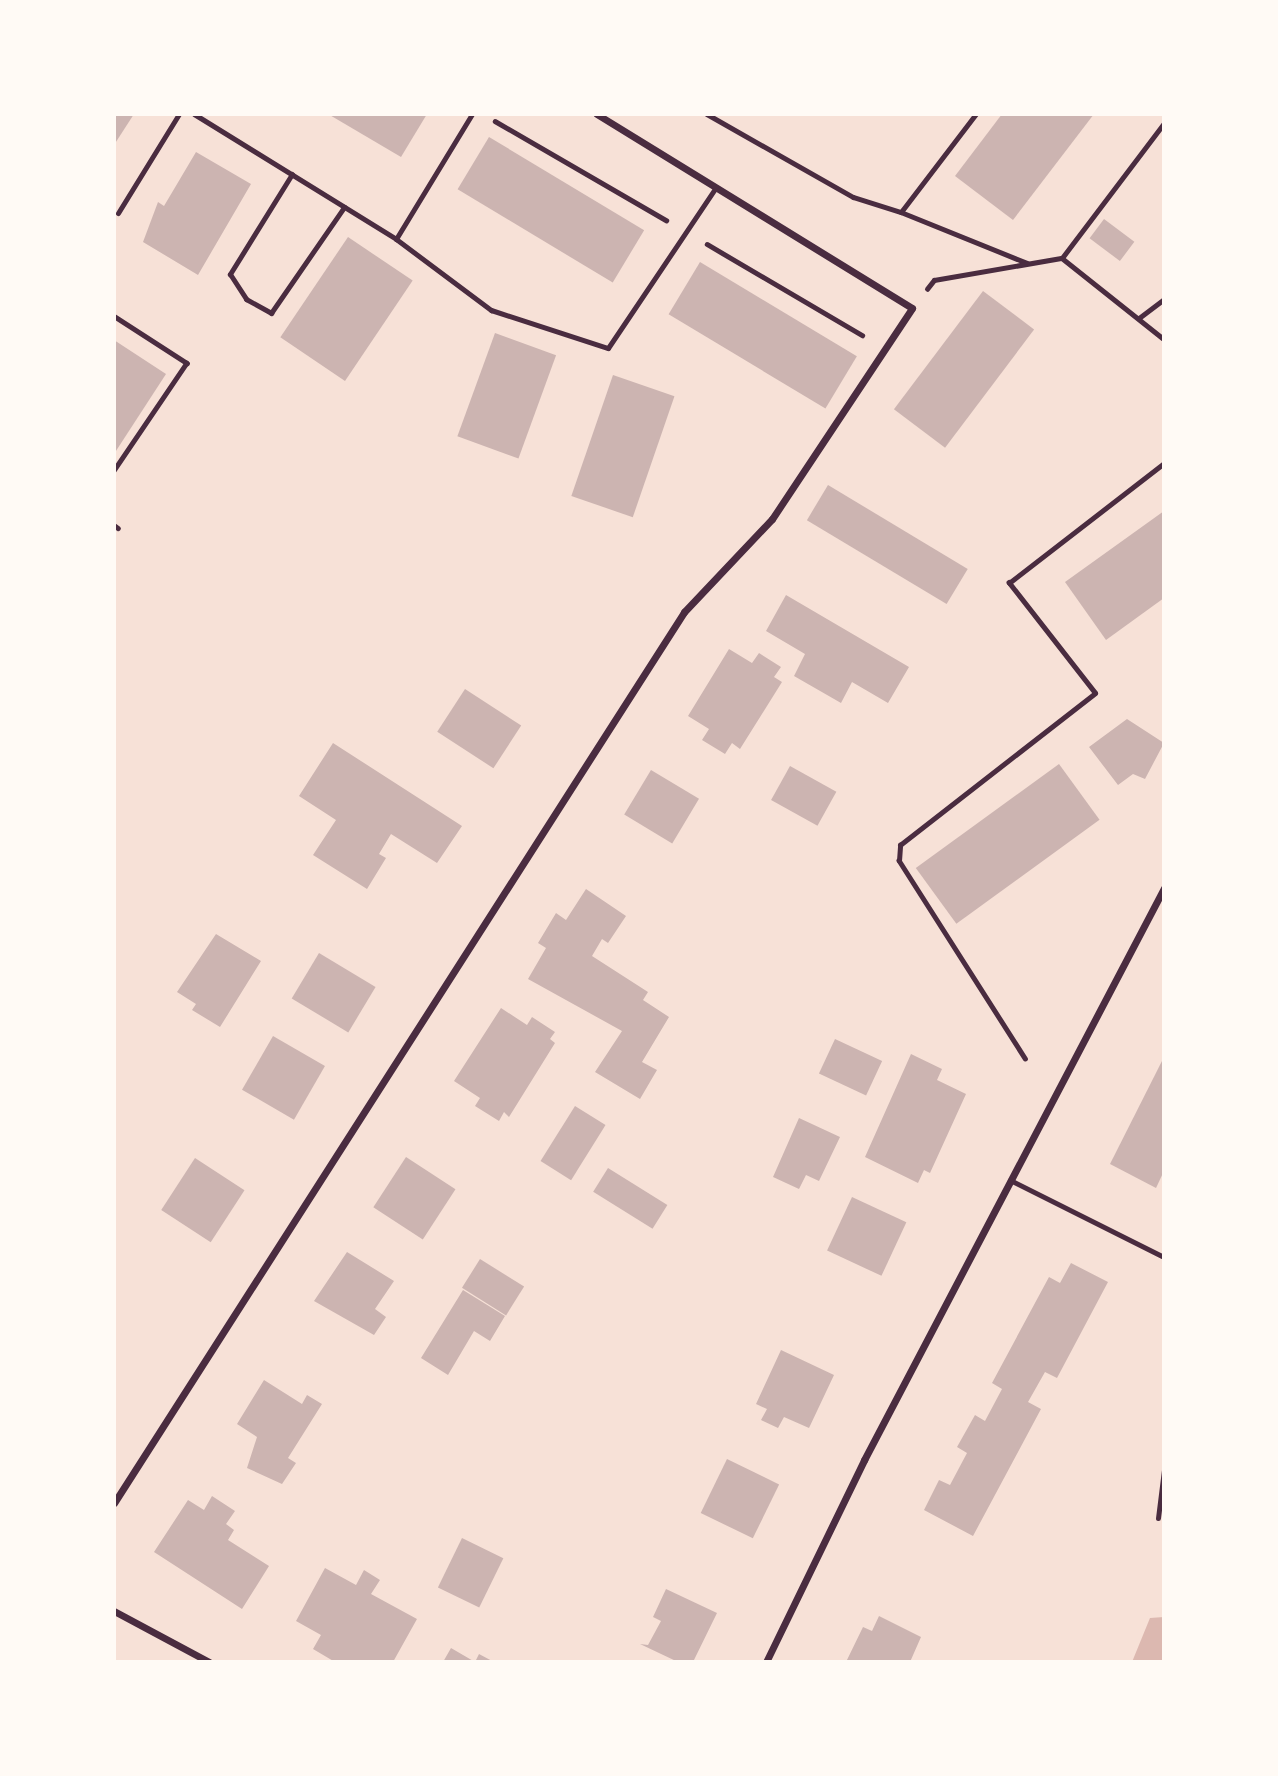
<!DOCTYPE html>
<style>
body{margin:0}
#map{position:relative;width:1278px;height:1776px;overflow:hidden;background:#f7e1d7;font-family:Roboto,sans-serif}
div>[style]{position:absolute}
.water>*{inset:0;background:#dcb8b0}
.building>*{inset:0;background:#ccb4b1;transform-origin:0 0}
.path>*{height:4.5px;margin:-2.25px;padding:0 2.25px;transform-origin:2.25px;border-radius:2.25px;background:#4a2c40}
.service>*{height:5px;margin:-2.5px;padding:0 2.5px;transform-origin:2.5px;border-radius:2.5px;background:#4a2c40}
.minor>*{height:7px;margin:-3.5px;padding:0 3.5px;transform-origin:3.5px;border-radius:3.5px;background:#4a2c40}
span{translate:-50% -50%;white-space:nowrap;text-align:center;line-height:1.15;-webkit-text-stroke:5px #fffaf5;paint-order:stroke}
.frame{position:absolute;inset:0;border:116px solid #fffaf5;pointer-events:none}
</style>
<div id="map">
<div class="water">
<i style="clip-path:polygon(1164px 1617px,1164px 1662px,1132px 1662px,1150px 1618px)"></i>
</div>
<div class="building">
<i style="clip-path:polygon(114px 114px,134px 114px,114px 145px)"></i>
<i style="clip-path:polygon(328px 114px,427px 114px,401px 157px)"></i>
<i style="clip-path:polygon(1002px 114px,1094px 114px,1013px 220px,955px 176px)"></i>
<i style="left:489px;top:137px;width:181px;height:61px;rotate:31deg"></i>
<i style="clip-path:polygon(196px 152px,251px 184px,198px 275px,143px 242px,158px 202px,164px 206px)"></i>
<i style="left:1104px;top:219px;width:38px;height:24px;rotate:37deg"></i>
<i style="left:348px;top:237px;width:78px;height:121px;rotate:34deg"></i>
<i style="left:700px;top:262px;width:183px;height:61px;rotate:31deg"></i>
<i style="left:983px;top:291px;width:64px;height:148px;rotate:37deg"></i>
<i style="left:495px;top:333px;width:65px;height:110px;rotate:20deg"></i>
<i style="clip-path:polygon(114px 340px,166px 374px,114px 454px)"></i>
<i style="left:613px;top:375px;width:65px;height:128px;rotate:19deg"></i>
<i style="left:828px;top:485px;width:163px;height:41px;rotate:31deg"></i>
<i style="clip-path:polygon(1164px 511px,1164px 598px,1106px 640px,1065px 582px)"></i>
<i style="clip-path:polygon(786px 595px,909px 667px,888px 703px,852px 682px,841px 703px,794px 676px,805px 654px,766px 631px)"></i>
<i style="clip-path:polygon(729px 649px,752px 663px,759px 653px,781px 667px,774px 677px,782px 682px,740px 749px,732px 743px,725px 754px,702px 740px,709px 729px,688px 716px)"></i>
<i style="left:465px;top:689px;width:67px;height:51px;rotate:33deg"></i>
<i style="clip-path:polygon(1127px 719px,1164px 743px,1145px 779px,1133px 774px,1118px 785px,1089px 747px)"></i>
<i style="clip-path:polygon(333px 743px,462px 826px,437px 863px,391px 834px,379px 854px,386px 858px,367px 889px,313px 855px,336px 820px,299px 796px)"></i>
<i style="left:1059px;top:764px;width:69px;height:177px;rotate:54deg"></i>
<i style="left:790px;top:766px;width:53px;height:39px;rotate:29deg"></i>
<i style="left:651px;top:770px;width:56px;height:52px;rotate:31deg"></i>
<i style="clip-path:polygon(586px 889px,626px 916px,608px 943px,602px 939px,592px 956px,648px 992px,643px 1000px,669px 1017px,642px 1062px,657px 1070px,640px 1099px,595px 1072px,622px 1031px,528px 979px,546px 948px,538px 943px,556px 913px,566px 920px)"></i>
<i style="clip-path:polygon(216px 934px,261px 961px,220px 1027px,192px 1010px,196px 1004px,177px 992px)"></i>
<i style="left:319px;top:953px;width:66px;height:53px;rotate:31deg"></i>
<i style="clip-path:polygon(501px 1008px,527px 1025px,532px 1017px,555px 1032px,550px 1039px,555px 1043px,509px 1117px,504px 1112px,499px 1121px,475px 1106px,480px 1098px,454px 1081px)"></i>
<i style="left:273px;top:1036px;width:60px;height:62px;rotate:30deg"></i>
<i style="left:835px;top:1039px;width:52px;height:38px;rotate:25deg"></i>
<i style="clip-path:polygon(911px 1054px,942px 1069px,937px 1080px,966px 1094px,930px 1173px,924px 1170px,918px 1183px,865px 1157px)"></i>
<i style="clip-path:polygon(1164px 1057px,1164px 1171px,1156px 1188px,1110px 1164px)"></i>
<i style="left:575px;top:1106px;width:36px;height:65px;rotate:32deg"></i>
<i style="clip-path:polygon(799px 1118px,840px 1137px,819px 1181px,806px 1175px,799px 1189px,773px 1177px)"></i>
<i style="left:406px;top:1157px;width:59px;height:60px;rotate:33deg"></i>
<i style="left:195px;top:1158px;width:59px;height:62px;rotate:33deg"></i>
<i style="left:608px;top:1168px;width:70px;height:28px;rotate:32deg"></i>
<i style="left:852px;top:1197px;width:60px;height:59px;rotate:25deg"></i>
<i style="clip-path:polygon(347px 1252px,394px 1281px,375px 1309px,386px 1317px,374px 1335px,314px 1301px)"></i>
<i style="left:480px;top:1259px;width:52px;height:34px;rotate:32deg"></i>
<i style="clip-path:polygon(1071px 1263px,1108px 1282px,1057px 1378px,1045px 1372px,1028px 1402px,1041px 1409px,973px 1536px,924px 1510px,939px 1480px,950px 1485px,967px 1453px,957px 1447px,975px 1415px,985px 1421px,1002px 1389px,992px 1383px,1049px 1277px,1060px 1283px)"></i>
<i style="clip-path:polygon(463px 1290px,505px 1316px,490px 1341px,474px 1331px,448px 1375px,421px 1358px)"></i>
<i style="clip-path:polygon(781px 1350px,834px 1375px,809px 1428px,784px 1417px,778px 1428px,761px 1420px,767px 1409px,756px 1404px)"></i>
<i style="clip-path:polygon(264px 1380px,302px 1404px,307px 1395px,322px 1404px,288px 1458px,296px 1463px,282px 1484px,247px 1468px,257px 1437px,237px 1424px)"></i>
<i style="left:727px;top:1459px;width:58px;height:60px;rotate:26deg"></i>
<i style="clip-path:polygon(212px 1496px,235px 1511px,226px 1524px,234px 1530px,228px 1540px,269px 1566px,242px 1609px,154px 1552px,188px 1500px,204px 1510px)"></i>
<i style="left:462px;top:1538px;width:46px;height:55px;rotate:26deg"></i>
<i style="clip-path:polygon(325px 1568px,356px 1585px,364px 1570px,380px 1580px,371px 1594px,417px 1619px,393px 1662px,335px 1662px,313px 1649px,321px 1635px,296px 1621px)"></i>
<i style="clip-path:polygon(666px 1589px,717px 1613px,693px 1662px,678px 1662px,640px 1644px,648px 1645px,661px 1621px,653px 1617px)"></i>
<i style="clip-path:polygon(879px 1616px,921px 1637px,910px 1662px,846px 1662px,863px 1627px,872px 1631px)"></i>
<i style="clip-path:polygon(451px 1648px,475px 1662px,479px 1654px,494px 1662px,443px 1662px)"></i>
</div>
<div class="path">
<i style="left:707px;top:114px;width:168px;rotate:29.6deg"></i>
<i style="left:853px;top:197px;width:50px;rotate:17.4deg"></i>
<i style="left:901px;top:212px;width:123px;rotate:-52.6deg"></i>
<i style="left:495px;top:121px;width:198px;rotate:30.1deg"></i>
<i style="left:901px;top:212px;width:136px;rotate:22deg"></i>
<i style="left:707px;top:244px;width:180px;rotate:30.4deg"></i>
<i style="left:1062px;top:258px;width:169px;rotate:-52.9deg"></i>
<i style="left:927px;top:289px;width:11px;rotate:-52deg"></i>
<i style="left:934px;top:280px;width:130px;rotate:-9.8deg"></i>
<i style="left:1062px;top:258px;width:130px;rotate:38.5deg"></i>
<i style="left:114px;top:316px;width:87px;rotate:32.8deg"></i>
<i style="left:187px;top:363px;width:130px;rotate:124.1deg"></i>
<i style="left:1139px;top:318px;width:31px;rotate:-37deg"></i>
<i style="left:114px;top:525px;width:5px;rotate:37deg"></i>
<i style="left:1025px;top:1059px;width:235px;rotate:-122.5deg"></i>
<i style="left:899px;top:861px;width:16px;rotate:-86deg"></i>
<i style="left:900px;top:845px;width:247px;rotate:-37.9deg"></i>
<i style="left:1095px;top:693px;width:140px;rotate:-128deg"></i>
<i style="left:1009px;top:583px;width:196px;rotate:-37.7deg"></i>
</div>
<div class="service">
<i style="left:194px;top:114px;width:238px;rotate:31.7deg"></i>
<i style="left:396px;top:239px;width:119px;rotate:36.8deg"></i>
<i style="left:491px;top:310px;width:123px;rotate:18deg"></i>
<i style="left:608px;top:348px;width:194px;rotate:-56.1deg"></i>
<i style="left:292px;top:174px;width:118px;rotate:121.8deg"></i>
<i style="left:230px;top:274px;width:30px;rotate:57deg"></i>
<i style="left:246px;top:299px;width:29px;rotate:29deg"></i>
<i style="left:271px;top:313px;width:129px;rotate:-55.4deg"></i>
<i style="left:118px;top:213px;width:116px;rotate:-58.4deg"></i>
<i style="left:396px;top:239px;width:146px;rotate:-58.7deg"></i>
<i style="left:1010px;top:1180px;width:172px;rotate:26.6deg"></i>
<i style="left:1158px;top:1518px;width:48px;rotate:-82.9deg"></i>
</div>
<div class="minor">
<i style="left:114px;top:1503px;width:1058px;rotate:-57.39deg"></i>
<i style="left:684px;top:612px;width:128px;rotate:-46.6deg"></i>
<i style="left:772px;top:519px;width:253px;rotate:-56.4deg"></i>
<i style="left:912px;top:308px;width:370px;rotate:-148.4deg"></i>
<i style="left:114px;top:1611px;width:108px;rotate:28.2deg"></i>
<i style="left:766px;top:1662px;width:225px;rotate:-64.1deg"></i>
<i style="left:864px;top:1460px;width:646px;rotate:-62.32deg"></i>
</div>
<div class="frame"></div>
</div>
